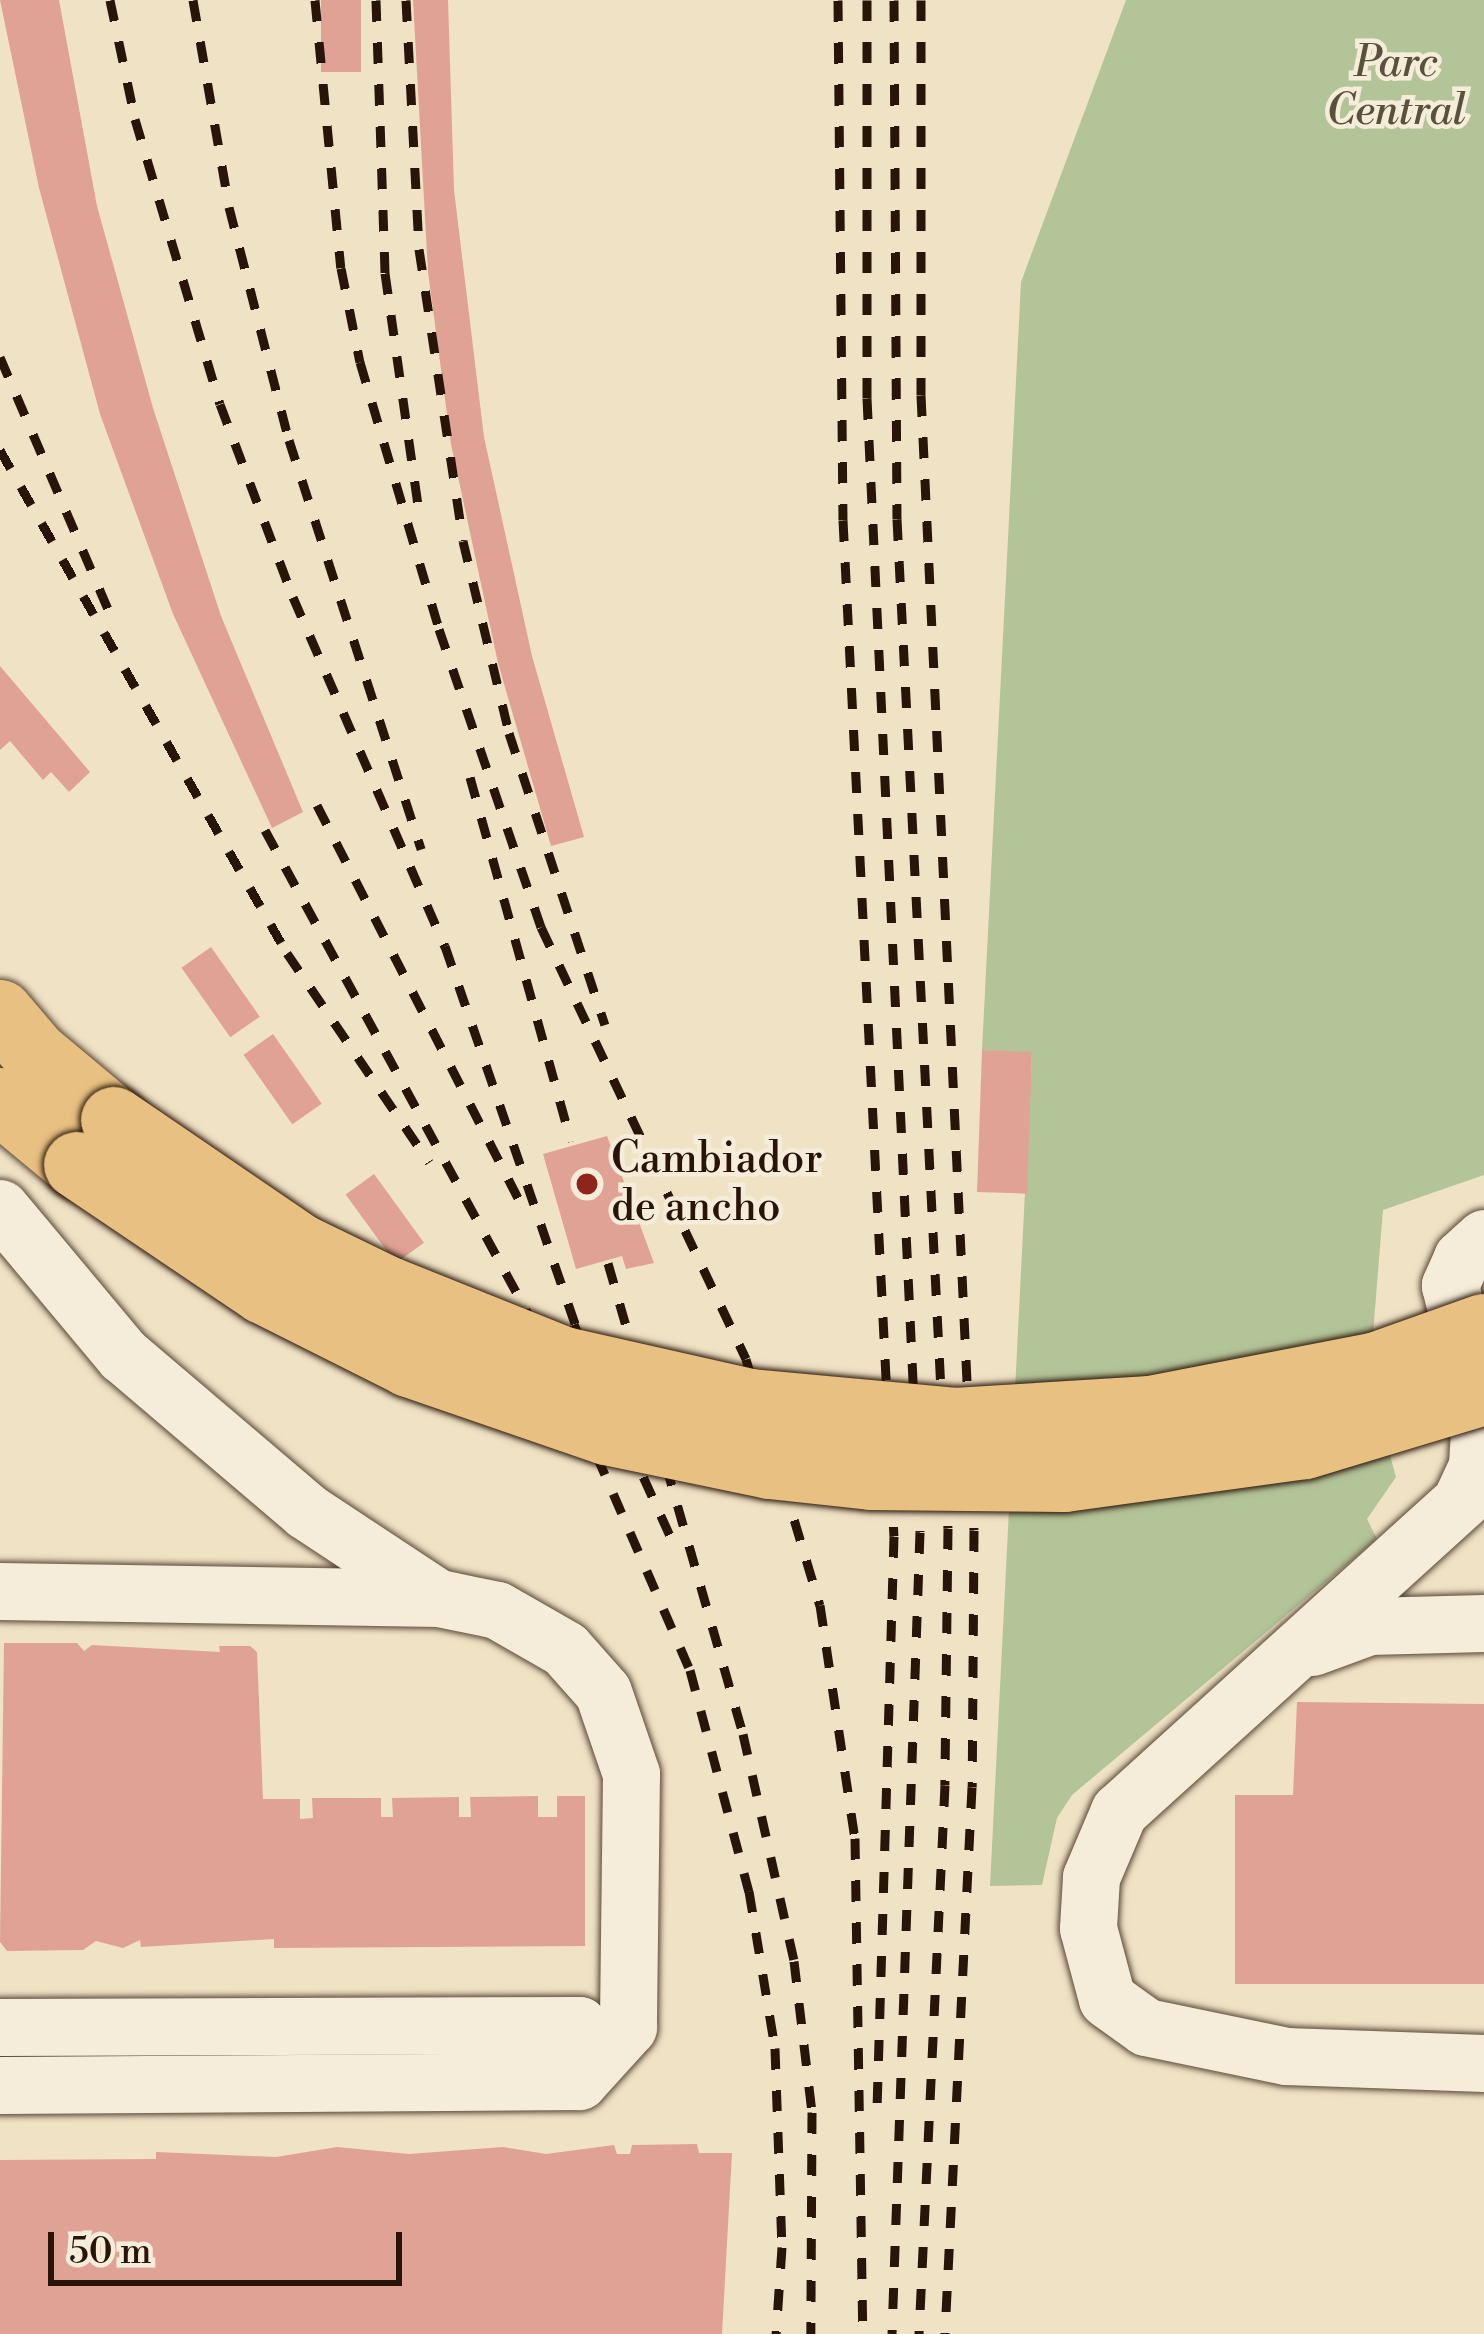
<!DOCTYPE html>
<style>
body{margin:0}
#map{position:relative;width:1484px;height:2334px;overflow:hidden;background:#f0e2c5;font-family:"Libre Bodoni",serif}
div>[style]{position:absolute}
.green>*{inset:0;background:#b4c499}
.building>*{inset:0;background:#e1a296;transform-origin:0 0}
.roads{filter:drop-shadow(0 0 3px #5a4837) drop-shadow(0 0 3px #5a4837)}
.minor>*{height:57px;margin:-28.5px;padding:0 28.5px;transform-origin:28.5px;border-radius:28.5px;background:#f5ecd9}
.major>*{height:66px;margin:-33px;padding:0 33px;transform-origin:33px;border-radius:33px;background:#e8c182}
.rail>*{height:9px;margin-top:-4.5px;transform-origin:0;background:repeating-linear-gradient(90deg,#281408 0 21px,transparent 0 42px)}
.bridges{filter:drop-shadow(0 0 3px #281408) drop-shadow(0 0 3px #281408)}
.major-bridge>*{height:66px;margin:-33px;padding:0 33px;transform-origin:33px;border-radius:33px;background:#e8c182}
.dots>*{width:33px;height:33px;translate:-50% -50%;box-sizing:border-box;border:6px solid #f5ecd9;border-radius:50%}
span{translate:-50% -50%;white-space:nowrap;text-align:center;line-height:1.15;-webkit-text-stroke:9px #f5ecd9;paint-order:stroke}
.park-label{font-size:42px;color:#59523b;font-style:italic}
.poi-label{font-size:42px;color:#281408}
.left{translate:0 -50%;text-align:left}
.scale{position:absolute;left:48px;top:2232px;width:354px;height:54px;box-sizing:border-box;border:6px solid #281408;border-top:0;padding-left:15px;font-size:36px;line-height:42px;white-space:nowrap;color:#281408;-webkit-text-stroke:9px #f5ecd9;paint-order:stroke}
</style>
<div id="map">
<div class="green">
<i style="clip-path:polygon(1126px 0,1484px 0,1484px 1175px,1383px 1210px,1372px 1346px,1376px 1405px,1396px 1477px,1367px 1519px,1377px 1539px,1072px 1795px,1057px 1818px,1042px 1885px,990px 1886px,1032px 1053px,982px 1050px,1021px 282px)"></i>
</div>
<div class="building">
<i style="clip-path:polygon(0 0,59px 0,97px 206px,153px 408px,221px 616px,303px 812px,272px 828px,173px 614px,100px 414px,39px 188px)"></i>
<i style="left:321px;top:0;width:40px;height:72px"></i>
<i style="clip-path:polygon(413px 0,448px 0,454px 190px,484px 437px,532px 656px,584px 837px,551px 846px,498px 663px,451px 444px,428px 272px)"></i>
<i style="clip-path:polygon(0 666px,90px 772px,69px 792px,51px 772px,43px 780px,10px 741px,0 750px)"></i>
<i style="left:211px;top:947px;width:85px;height:36px;rotate:55deg"></i>
<i style="left:273px;top:1034px;width:85px;height:36px;rotate:55deg"></i>
<i style="left:982px;top:1050px;width:50px;height:142px;rotate:2deg"></i>
<i style="clip-path:polygon(607px 1136px,654px 1263px,626px 1269px,622px 1256px,576px 1269px,543px 1154px)"></i>
<i style="left:374px;top:1174px;width:85px;height:35px;rotate:54deg"></i>
<i style="clip-path:polygon(4px 1643px,77px 1643px,84px 1651px,92px 1645px,220px 1652px,219px 1646px,250px 1646px,257px 1652px,263px 1799px,300px 1799px,300px 1819px,313px 1818px,312px 1798px,381px 1798px,381px 1817px,393px 1817px,392px 1798px,459px 1797px,459px 1817px,471px 1817px,470px 1797px,538px 1796px,538px 1817px,557px 1817px,557px 1796px,585px 1796px,585px 1946px,274px 1948px,274px 1939px,141px 1947px,140px 1940px,123px 1948px,96px 1941px,83px 1950px,7px 1951px,0 1942px)"></i>
<i style="clip-path:polygon(1297px 1702px,1484px 1704px,1484px 1984px,1235px 1984px,1235px 1795px,1293px 1795px)"></i>
<i style="clip-path:polygon(697px 2144px,699px 2153px,732px 2153px,722px 2334px,0 2334px,0 2160px,156px 2159px,156px 2152px,276px 2157px,337px 2147px,409px 2154px,503px 2147px,546px 2154px,614px 2145px,617px 2154px,630px 2154px,632px 2145px)"></i>
</div>
<div class="roads">
<div class="minor">
<i style="left:0;top:1208px;width:192px;rotate:50.1deg"></i>
<i style="left:123px;top:1355px;width:240px;rotate:40.4deg"></i>
<i style="left:306px;top:1511px;width:154px;rotate:33.4deg"></i>
<i style="left:1484px;top:1238px;width:30px;rotate:138deg"></i>
<i style="left:1462px;top:1258px;width:30px;rotate:114deg"></i>
<i style="left:1450px;top:1285px;width:129px;rotate:76.5deg"></i>
<i style="left:1480px;top:1410px;width:56px;rotate:93.1deg"></i>
<i style="left:1477px;top:1466px;width:38px;rotate:115deg"></i>
<i style="left:1461px;top:1501px;width:462px;rotate:137.8deg"></i>
<i style="left:1119px;top:1811px;width:72px;rotate:113deg"></i>
<i style="left:1091px;top:1877px;width:51px;rotate:93.4deg"></i>
<i style="left:1088px;top:1928px;width:73px;rotate:75deg"></i>
<i style="left:1107px;top:1999px;width:48px;rotate:35.7deg"></i>
<i style="left:1146px;top:2027px;width:143px;rotate:11.7deg"></i>
<i style="left:1286px;top:2056px;width:198px;rotate:2deg"></i>
<i style="left:0;top:1591px;width:439px;rotate:0.9deg"></i>
<i style="left:439px;top:1598px;width:59px;rotate:11.7deg"></i>
<i style="left:497px;top:1610px;width:78px;rotate:29.8deg"></i>
<i style="left:565px;top:1649px;width:57px;rotate:48.5deg"></i>
<i style="left:603px;top:1692px;width:87px;rotate:71.1deg"></i>
<i style="left:631px;top:1774px;width:253px;rotate:90.7deg"></i>
<i style="left:628px;top:2027px;width:73px;rotate:132.2deg"></i>
<i style="left:579px;top:2081px;width:579px;rotate:179.6deg"></i>
<i style="left:1312px;top:1647px;width:61px;rotate:-20.2deg"></i>
<i style="left:1369px;top:1626px;width:115px;rotate:-1.5deg"></i>
<i style="left:0;top:2027px;width:579px;rotate:-0.2deg"></i>
<i style="left:579px;top:2025px;width:35px;rotate:53deg"></i>
</div>
<div class="major">
<i style="left:0;top:1013px;width:54px;rotate:49.5deg"></i>
<i style="left:35px;top:1054px;width:103px;rotate:39.9deg"></i>
<i style="left:0;top:1101px;width:100px;rotate:39.7deg"></i>
</div>
</div>
<div class="rail">
<i style="left:110px;top:0;width:122px;rotate:78.1deg"></i>
<i style="left:135px;top:119px;width:297px;rotate:73.4deg"></i>
<i style="left:220px;top:404px;width:206px;rotate:69.3deg"></i>
<i style="left:293px;top:597px;width:381px;rotate:66.5deg"></i>
<i style="left:445px;top:946px;width:417px;rotate:71deg"></i>
<i style="left:193px;top:0;width:210px;rotate:80.1deg"></i>
<i style="left:229px;top:207px;width:241px;rotate:75.6deg"></i>
<i style="left:289px;top:440px;width:430px;rotate:72.1deg"></i>
<i style="left:315px;top:0;width:269px;rotate:84.5deg"></i>
<i style="left:341px;top:268px;width:96px;rotate:78.6deg"></i>
<i style="left:360px;top:362px;width:278px;rotate:73.5deg"></i>
<i style="left:439px;top:629px;width:315px;rotate:71.1deg"></i>
<i style="left:541px;top:927px;width:478px;rotate:64.6deg"></i>
<i style="left:746px;top:1359px;width:257px;rotate:73.3deg"></i>
<i style="left:820px;top:1605px;width:236px;rotate:81.5deg"></i>
<i style="left:855px;top:1838px;width:496px;rotate:89.1deg"></i>
<i style="left:376px;top:0;width:273px;rotate:88.1deg"></i>
<i style="left:385px;top:273px;width:247px;rotate:81.9deg"></i>
<i style="left:406px;top:0;width:249px;rotate:87deg"></i>
<i style="left:419px;top:249px;width:295px;rotate:81.4deg"></i>
<i style="left:463px;top:541px;width:197px;rotate:76.5deg"></i>
<i style="left:509px;top:733px;width:307px;rotate:71.8deg"></i>
<i style="left:838px;top:0;width:520px;rotate:89.45deg"></i>
<i style="left:843px;top:520px;width:1017px;rotate:87.13deg"></i>
<i style="left:894px;top:1536px;width:574px;rotate:91.7deg"></i>
<i style="left:867px;top:0;width:398px;rotate:90deg"></i>
<i style="left:867px;top:398px;width:1135px;rotate:87.32deg"></i>
<i style="left:920px;top:1532px;width:802px;rotate:92deg"></i>
<i style="left:894px;top:0;width:519px;rotate:89.67deg"></i>
<i style="left:897px;top:519px;width:1010px;rotate:87.11deg"></i>
<i style="left:948px;top:1528px;width:257px;rotate:90.7deg"></i>
<i style="left:945px;top:1785px;width:550px;rotate:92.71deg"></i>
<i style="left:921px;top:0;width:395px;rotate:90deg"></i>
<i style="left:921px;top:395px;width:1136px;rotate:87.33deg"></i>
<i style="left:974px;top:1530px;width:257px;rotate:90.4deg"></i>
<i style="left:972px;top:1787px;width:548px;rotate:92.83deg"></i>
<i style="left:0;top:357px;width:284px;rotate:66.8deg"></i>
<i style="left:0;top:450px;width:579px;rotate:60.29deg"></i>
<i style="left:287px;top:953px;width:253px;rotate:55.8deg"></i>
<i style="left:470px;top:777px;width:378px;rotate:74.5deg"></i>
<i style="left:317px;top:805px;width:447px;rotate:62.9deg"></i>
<i style="left:265px;top:830px;width:624px;rotate:61.46deg"></i>
<i style="left:563px;top:1378px;width:318px;rotate:66.5deg"></i>
<i style="left:690px;top:1670px;width:229px;rotate:75.1deg"></i>
<i style="left:749px;top:1891px;width:159px;rotate:80.6deg"></i>
<i style="left:775px;top:2048px;width:199px;rotate:88deg"></i>
<i style="left:782px;top:2247px;width:87px;rotate:93.9deg"></i>
<i style="left:608px;top:1263px;width:490px;rotate:74deg"></i>
<i style="left:743px;top:1734px;width:233px;rotate:77.3deg"></i>
<i style="left:794px;top:1961px;width:152px;rotate:83.2deg"></i>
<i style="left:812px;top:2112px;width:222px;rotate:90.3deg"></i>
<i style="left:574px;top:1324px;width:239px;rotate:65.6deg"></i>
</div>
<div class="bridges">
<div class="major-bridge">
<i style="left:114px;top:1120px;width:225px;rotate:34.3deg"></i>
<i style="left:300px;top:1247px;width:99px;rotate:25.8deg"></i>
<i style="left:389px;top:1290px;width:188px;rotate:21.8deg"></i>
<i style="left:564px;top:1360px;width:192px;rotate:12.7deg"></i>
<i style="left:751px;top:1402px;width:205px;rotate:5.3deg"></i>
<i style="left:955px;top:1421px;width:196px;rotate:-3.5deg"></i>
<i style="left:1151px;top:1409px;width:230px;rotate:-11deg"></i>
<i style="left:1377px;top:1365px;width:114px;rotate:-19.6deg"></i>
<i style="left:77px;top:1165px;width:225px;rotate:34deg"></i>
<i style="left:264px;top:1291px;width:162px;rotate:26.7deg"></i>
<i style="left:409px;top:1364px;width:208px;rotate:19deg"></i>
<i style="left:606px;top:1432px;width:167px;rotate:11.7deg"></i>
<i style="left:770px;top:1466px;width:102px;rotate:6.2deg"></i>
<i style="left:871px;top:1477px;width:193px;rotate:0.6deg"></i>
<i style="left:1064px;top:1479px;width:243px;rotate:-7.8deg"></i>
<i style="left:1305px;top:1446px;width:187px;rotate:-16.8deg"></i>
</div>
</div>
<div class="dots">
<i style="left:587px;top:1184px;background:#8f2418"></i>
</div>
<div class="park-label">
<span style="left:1396px;top:88px">Parc<br>Central</span>
</div>
<div class="poi-label">
<span class="left" style="left:611px;top:1184px">Cambiador<br>de ancho</span>
</div>
<div class="scale">50 m</div>
</div>
